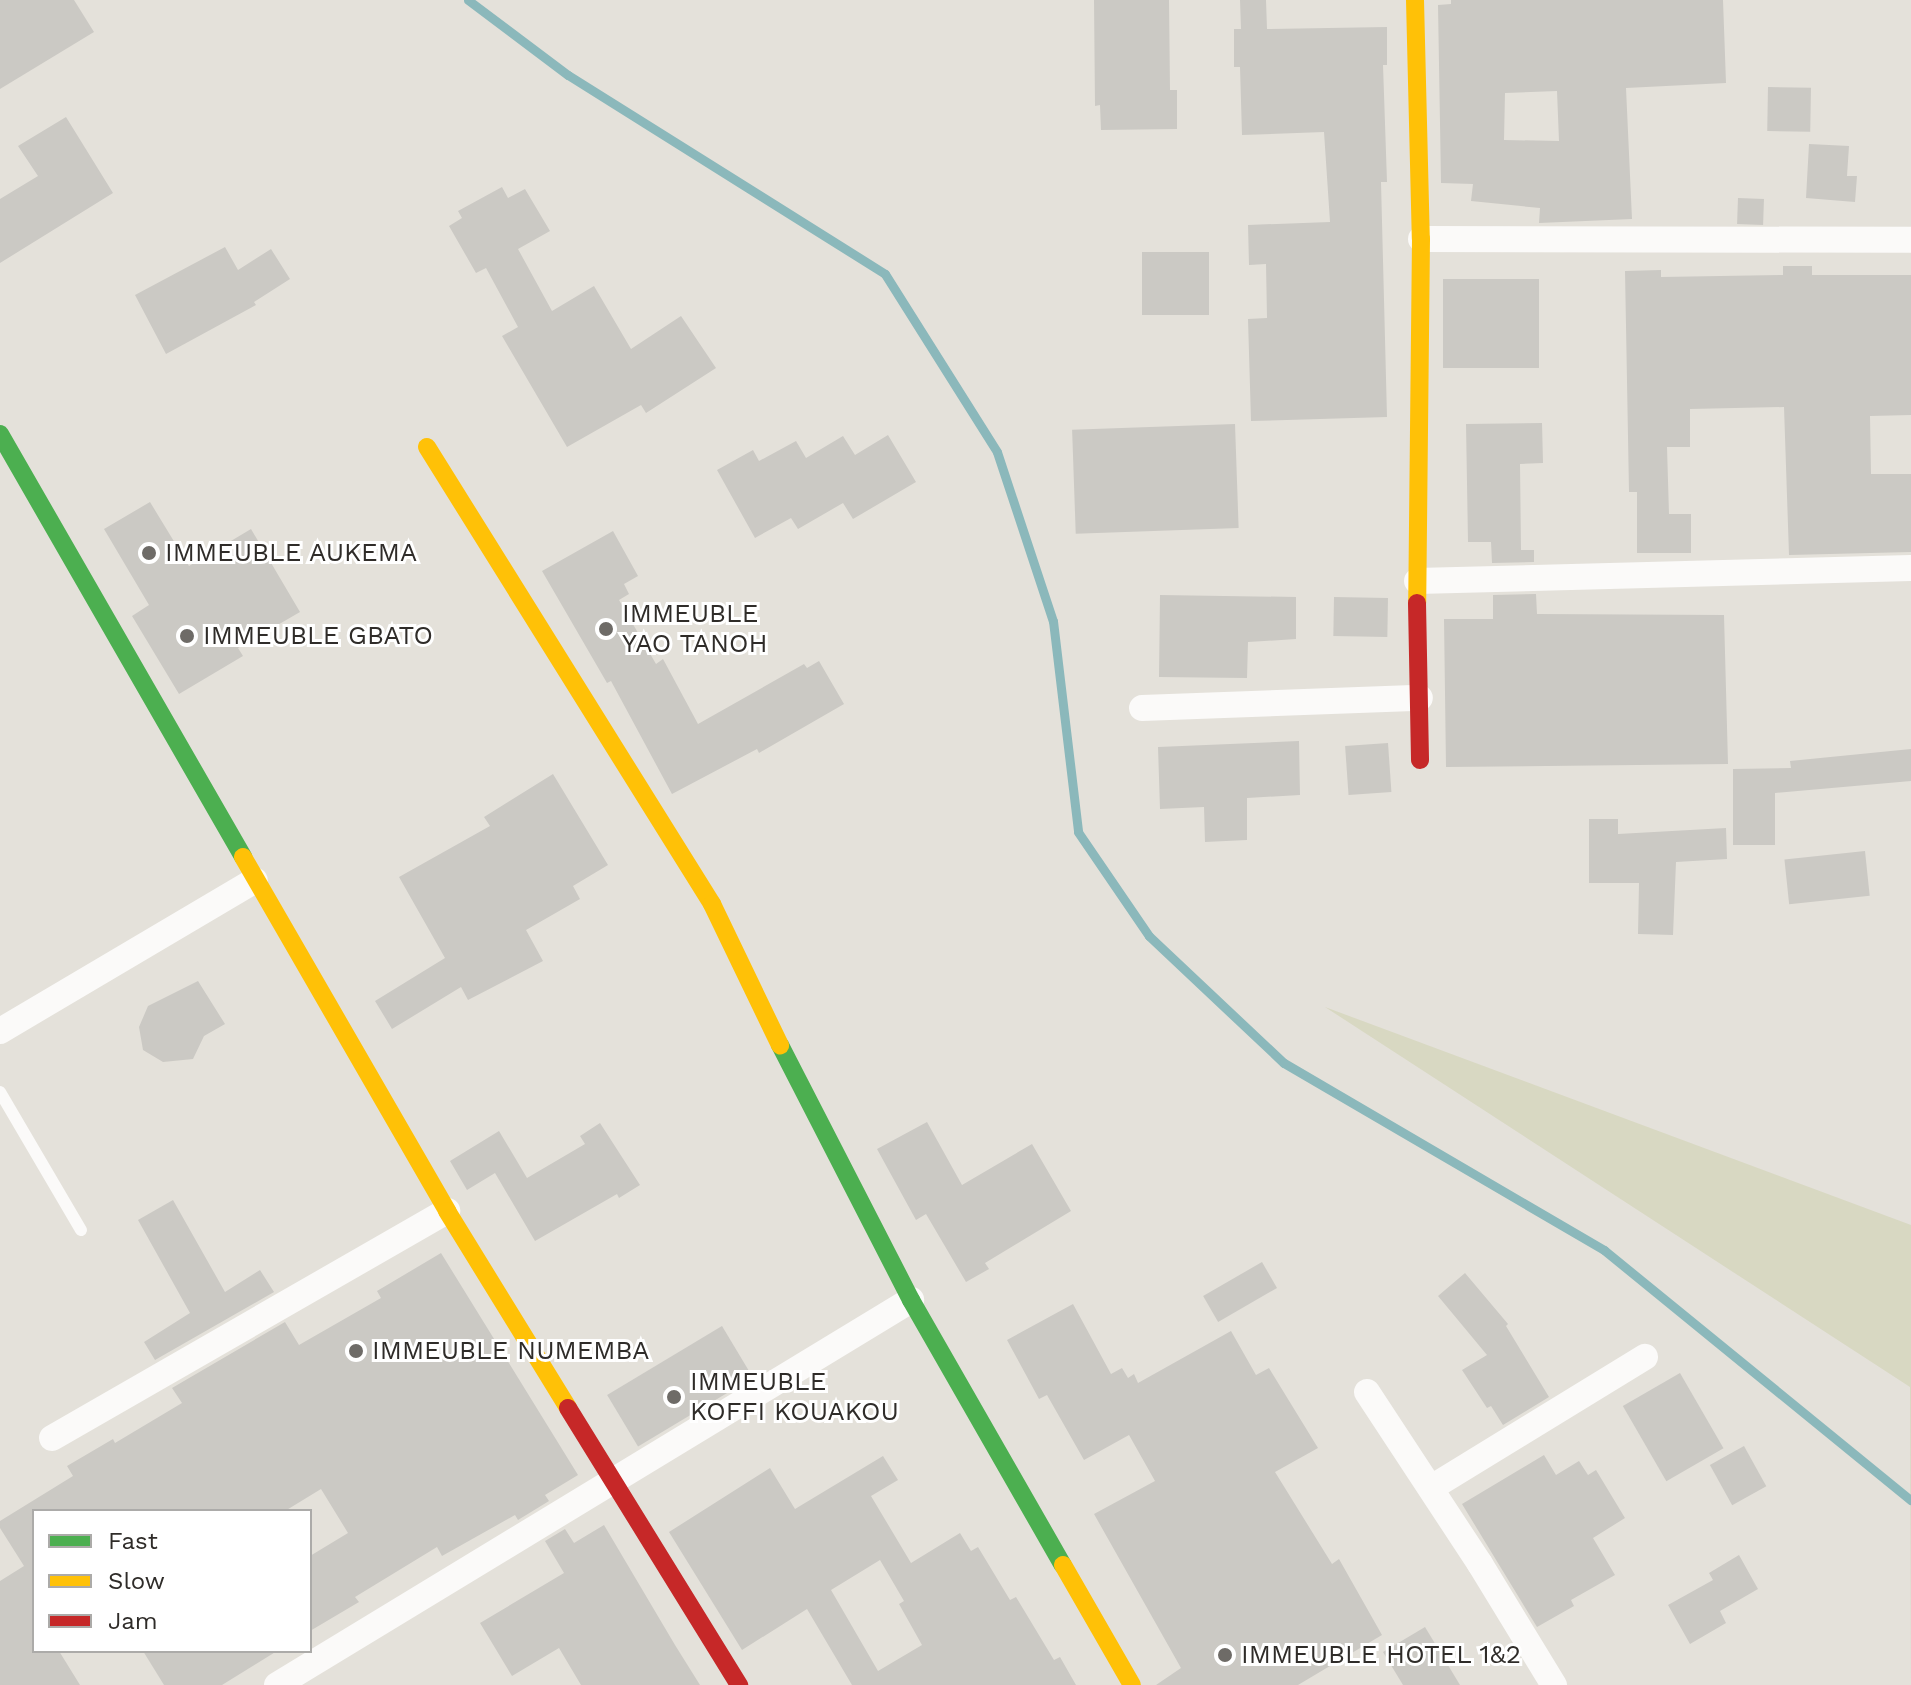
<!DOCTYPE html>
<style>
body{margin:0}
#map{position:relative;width:1911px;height:1685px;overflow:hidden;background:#e4e1da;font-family:"Work Sans",sans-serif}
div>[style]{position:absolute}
.green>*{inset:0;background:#d8d8c2}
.stream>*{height:9px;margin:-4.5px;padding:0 4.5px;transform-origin:4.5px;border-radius:4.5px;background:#8bb8bb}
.building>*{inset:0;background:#cbc9c4;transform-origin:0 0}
.lane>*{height:12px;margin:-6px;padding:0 6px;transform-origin:6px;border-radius:6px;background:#fbfaf9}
.street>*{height:26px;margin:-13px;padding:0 13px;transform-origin:13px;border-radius:13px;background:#fbfaf9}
.fast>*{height:18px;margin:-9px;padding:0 9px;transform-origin:9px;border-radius:9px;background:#4caf50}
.slow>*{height:18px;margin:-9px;padding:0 9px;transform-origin:9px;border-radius:9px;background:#ffc107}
.jam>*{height:18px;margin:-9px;padding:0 9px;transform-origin:9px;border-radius:9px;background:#c62828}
.dots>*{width:22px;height:22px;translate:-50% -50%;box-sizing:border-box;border:4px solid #fff;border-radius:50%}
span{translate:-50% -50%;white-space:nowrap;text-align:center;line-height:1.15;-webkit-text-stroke:6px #fff;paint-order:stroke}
.poi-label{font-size:26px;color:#2f2c29}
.left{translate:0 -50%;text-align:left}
.legend{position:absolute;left:32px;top:1509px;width:280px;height:144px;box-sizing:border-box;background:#fff;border:2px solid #acaba9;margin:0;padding:10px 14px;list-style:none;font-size:24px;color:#2f2c29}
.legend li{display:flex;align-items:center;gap:16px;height:40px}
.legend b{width:40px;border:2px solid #acaba9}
</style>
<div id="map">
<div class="green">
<i style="clip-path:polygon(1325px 1007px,1911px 1225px,1911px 1685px,1910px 1387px)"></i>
</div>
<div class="stream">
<i style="left:468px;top:0;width:125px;rotate:36.9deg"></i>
<i style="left:568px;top:75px;width:374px;rotate:32.1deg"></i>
<i style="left:885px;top:274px;width:210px;rotate:57.8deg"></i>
<i style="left:997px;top:452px;width:178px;rotate:71.7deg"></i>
<i style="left:1053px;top:621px;width:212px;rotate:83.2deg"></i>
<i style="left:1078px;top:832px;width:126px;rotate:55.7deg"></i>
<i style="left:1149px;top:936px;width:185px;rotate:43.3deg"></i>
<i style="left:1284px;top:1063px;width:371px;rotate:30.3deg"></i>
<i style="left:1604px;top:1250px;width:396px;rotate:39.2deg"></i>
</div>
<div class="building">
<i style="clip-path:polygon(0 0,74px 0,94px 32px,0 89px)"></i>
<i style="clip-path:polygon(1094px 0,1169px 0,1170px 90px,1177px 90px,1177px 129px,1101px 130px,1100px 105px,1095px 106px)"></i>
<i style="clip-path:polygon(1240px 0,1266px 0,1267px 29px,1387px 27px,1387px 65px,1383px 65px,1387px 182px,1381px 182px,1387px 417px,1251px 421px,1248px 319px,1267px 318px,1266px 264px,1249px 265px,1248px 225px,1330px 222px,1324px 132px,1242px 135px,1240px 67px,1234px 67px,1234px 29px,1241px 29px)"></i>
<i style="clip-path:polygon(evenodd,1451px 0,1723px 0,1726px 83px,1626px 88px,1632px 219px,1539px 223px,1540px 208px,1471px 201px,1473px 184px,1441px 183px,1438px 5px,1451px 4px,1451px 0,1557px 91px,1559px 141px,1504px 140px,1505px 93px,1557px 91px)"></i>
<i style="left:1768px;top:87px;width:43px;height:44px;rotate:1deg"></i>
<i style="clip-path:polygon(66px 117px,113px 193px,0 263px,0 199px,38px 176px,18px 146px)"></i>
<i style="clip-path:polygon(1809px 144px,1849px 146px,1847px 176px,1857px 176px,1855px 202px,1806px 198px)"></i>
<i style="clip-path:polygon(502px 187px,508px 198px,525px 189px,550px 231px,518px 249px,552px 311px,594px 286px,631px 349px,681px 316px,716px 368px,646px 413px,641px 405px,567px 447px,502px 336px,518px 327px,486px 268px,476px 273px,449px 226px,462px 218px,458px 211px)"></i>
<i style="left:1738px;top:198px;width:26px;height:26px;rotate:2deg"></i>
<i style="clip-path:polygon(225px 247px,238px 270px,271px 249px,290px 279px,254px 302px,256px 305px,166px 354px,135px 295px)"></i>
<i style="left:1142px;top:252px;width:67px;height:63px"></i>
<i style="clip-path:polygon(1783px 266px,1812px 266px,1812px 275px,1911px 275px,1911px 415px,1870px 416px,1871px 474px,1911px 474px,1911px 552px,1789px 555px,1784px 407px,1690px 409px,1690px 447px,1667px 447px,1669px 514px,1691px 514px,1691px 553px,1637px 553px,1637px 492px,1629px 492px,1625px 271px,1661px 270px,1661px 277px,1783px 275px)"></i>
<i style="left:1443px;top:279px;width:96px;height:89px"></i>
<i style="clip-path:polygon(1542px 423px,1543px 463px,1520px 464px,1521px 550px,1534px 550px,1534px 562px,1492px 563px,1491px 542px,1468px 542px,1466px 424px)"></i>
<i style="left:1235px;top:424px;width:104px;height:163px;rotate:88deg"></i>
<i style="clip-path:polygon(888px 435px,916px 482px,853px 519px,843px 503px,798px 529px,791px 518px,755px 538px,717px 470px,753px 450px,759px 461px,796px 441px,806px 458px,843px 436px,855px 455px)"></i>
<i style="clip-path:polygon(150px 502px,189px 566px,251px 529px,300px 612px,238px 648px,243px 656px,179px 694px,132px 616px,149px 605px,104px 529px)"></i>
<i style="clip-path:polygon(613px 531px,638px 576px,624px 584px,629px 594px,619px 600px,656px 664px,663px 659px,698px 724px,804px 664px,807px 668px,819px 661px,844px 704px,759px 753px,757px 749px,672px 794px,611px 681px,607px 683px,542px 571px)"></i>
<i style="clip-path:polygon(1536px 594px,1537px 614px,1724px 615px,1728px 764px,1446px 767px,1444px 619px,1493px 619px,1493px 595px)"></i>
<i style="clip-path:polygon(1160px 595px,1296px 597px,1296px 639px,1248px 642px,1247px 678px,1159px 677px)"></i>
<i style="left:1388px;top:598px;width:39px;height:54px;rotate:91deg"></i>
<i style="clip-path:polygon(1299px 741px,1300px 795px,1247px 798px,1247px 840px,1205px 842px,1204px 807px,1160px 809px,1158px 747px)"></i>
<i style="left:1388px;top:743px;width:49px;height:43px;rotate:86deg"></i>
<i style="clip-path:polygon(1911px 749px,1911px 781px,1775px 793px,1775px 845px,1733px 845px,1733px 769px,1791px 768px,1790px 761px)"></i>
<i style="clip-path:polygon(553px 774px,608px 865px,573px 886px,580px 899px,526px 930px,543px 961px,468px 1000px,461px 987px,392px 1029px,375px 1001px,445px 958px,399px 877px,490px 826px,484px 817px)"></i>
<i style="clip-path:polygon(1589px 819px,1618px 819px,1618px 834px,1726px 828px,1727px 859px,1676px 862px,1673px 935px,1638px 934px,1639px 883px,1589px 883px)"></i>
<i style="left:1865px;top:851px;width:45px;height:81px;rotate:84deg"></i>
<i style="clip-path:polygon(198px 981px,225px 1024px,204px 1036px,193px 1059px,163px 1062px,143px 1050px,139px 1027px,148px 1006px)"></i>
<i style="clip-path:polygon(927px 1122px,962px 1185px,1032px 1144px,1071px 1211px,985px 1263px,989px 1269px,966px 1282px,926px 1214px,916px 1220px,877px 1149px)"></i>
<i style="clip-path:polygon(600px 1123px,640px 1185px,619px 1198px,617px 1194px,535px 1241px,495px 1173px,467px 1190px,450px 1161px,499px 1131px,527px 1178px,585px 1144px,580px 1136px)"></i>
<i style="clip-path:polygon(173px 1200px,225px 1292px,260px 1270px,274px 1292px,155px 1360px,144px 1342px,190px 1313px,138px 1220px)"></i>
<i style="clip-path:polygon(441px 1253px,578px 1475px,545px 1495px,549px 1501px,518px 1520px,515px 1515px,442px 1556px,437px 1547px,355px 1597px,359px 1602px,310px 1631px,310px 1556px,348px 1533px,321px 1489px,285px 1511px,34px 1511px,34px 1651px,59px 1651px,80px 1685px,0 1685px,0 1581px,24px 1566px,0 1528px,0 1521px,73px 1476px,67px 1466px,113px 1439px,115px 1443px,182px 1403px,172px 1388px,285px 1322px,299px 1345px,381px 1298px,377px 1291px)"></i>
<i style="left:1262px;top:1262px;width:30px;height:68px;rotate:60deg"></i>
<i style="clip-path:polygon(1465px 1273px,1508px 1324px,1506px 1326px,1549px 1397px,1503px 1425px,1491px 1406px,1487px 1408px,1462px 1370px,1487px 1355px,1438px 1296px)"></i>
<i style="clip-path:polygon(1073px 1304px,1111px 1374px,1122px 1368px,1128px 1378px,1134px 1374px,1138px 1383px,1231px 1331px,1256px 1375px,1269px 1368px,1318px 1448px,1275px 1472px,1332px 1564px,1339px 1559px,1382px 1635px,1298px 1685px,1156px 1685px,1181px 1668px,1094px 1514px,1155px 1481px,1129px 1435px,1084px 1460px,1047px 1395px,1039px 1399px,1007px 1340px)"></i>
<i style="left:722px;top:1326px;width:60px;height:134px;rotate:59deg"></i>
<i style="left:1680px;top:1373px;width:87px;height:66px;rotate:60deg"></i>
<i style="left:1744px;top:1446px;width:46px;height:39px;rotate:61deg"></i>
<i style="clip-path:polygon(1544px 1455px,1556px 1475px,1579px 1461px,1588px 1475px,1596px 1470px,1625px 1518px,1593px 1538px,1615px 1575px,1571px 1600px,1574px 1606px,1537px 1627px,1462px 1504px)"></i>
<i style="clip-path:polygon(evenodd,883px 1456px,898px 1480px,871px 1496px,911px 1563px,960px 1533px,971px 1551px,978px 1547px,1010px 1600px,1016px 1597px,1054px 1660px,1060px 1657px,1076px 1685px,852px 1685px,807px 1609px,742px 1650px,669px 1532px,770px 1468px,795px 1509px,883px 1456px,880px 1560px,904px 1601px,899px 1604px,922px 1645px,878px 1671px,831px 1590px,880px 1560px)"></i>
<i style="clip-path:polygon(604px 1525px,675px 1645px,700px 1685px,581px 1685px,559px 1648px,512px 1676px,480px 1623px,564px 1573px,545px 1541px,565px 1529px,574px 1543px)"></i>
<i style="clip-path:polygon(1739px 1555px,1758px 1589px,1720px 1611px,1726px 1623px,1690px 1644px,1668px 1605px,1713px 1580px,1709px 1573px)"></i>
<i style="clip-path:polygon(1425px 1627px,1460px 1685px,1403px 1685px,1383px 1652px)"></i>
<i style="clip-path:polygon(143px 1651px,277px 1651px,222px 1685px,164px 1685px)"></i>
</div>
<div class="lane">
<i style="left:0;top:1092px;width:160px;rotate:59.6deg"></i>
</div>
<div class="street">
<i style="left:1421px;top:239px;width:490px;rotate:0.1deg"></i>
<i style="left:1417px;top:581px;width:494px;rotate:-1.5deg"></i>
<i style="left:1142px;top:708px;width:278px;rotate:-2.1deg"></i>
<i style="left:0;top:1031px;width:296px;rotate:-30.6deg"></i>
<i style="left:1367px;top:1392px;width:206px;rotate:56.7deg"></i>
<i style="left:1480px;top:1564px;width:142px;rotate:58.6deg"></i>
<i style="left:52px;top:1438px;width:456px;rotate:-29.9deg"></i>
<i style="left:1431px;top:1488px;width:251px;rotate:-31.5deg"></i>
<i style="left:277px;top:1685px;width:742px;rotate:-31.27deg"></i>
</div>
<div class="fast">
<i style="left:0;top:434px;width:488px;rotate:60.1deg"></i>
<i style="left:780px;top:1045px;width:287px;rotate:62.8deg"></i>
<i style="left:911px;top:1300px;width:305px;rotate:60.2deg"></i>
</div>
<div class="slow">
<i style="left:1415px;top:0;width:239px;rotate:88.6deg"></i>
<i style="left:1421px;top:239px;width:364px;rotate:90.6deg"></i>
<i style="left:427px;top:447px;width:539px;rotate:58.05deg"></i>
<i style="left:712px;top:904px;width:157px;rotate:64.3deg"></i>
<i style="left:243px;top:857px;width:409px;rotate:60deg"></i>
<i style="left:447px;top:1211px;width:231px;rotate:58.4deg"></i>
<i style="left:1063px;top:1565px;width:138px;rotate:60.1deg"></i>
</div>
<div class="jam">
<i style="left:1417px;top:603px;width:157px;rotate:88.9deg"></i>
<i style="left:568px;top:1408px;width:326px;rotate:58.3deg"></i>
</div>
<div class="dots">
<i style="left:149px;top:553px;background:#6e6b67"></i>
<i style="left:606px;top:629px;background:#6e6b67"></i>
<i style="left:187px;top:636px;background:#6e6b67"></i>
<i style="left:356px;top:1351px;background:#6e6b67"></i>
<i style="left:674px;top:1397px;background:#6e6b67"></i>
<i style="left:1225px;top:1655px;background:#6e6b67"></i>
</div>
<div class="poi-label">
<span class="left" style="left:165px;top:553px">IMMEUBLE AUKEMA</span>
<span class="left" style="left:622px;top:629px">IMMEUBLE<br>YAO TANOH</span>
<span class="left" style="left:203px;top:636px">IMMEUBLE GBATO</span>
<span class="left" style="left:372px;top:1351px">IMMEUBLE NUMEMBA</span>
<span class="left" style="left:690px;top:1397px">IMMEUBLE<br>KOFFI KOUAKOU</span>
<span class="left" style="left:1241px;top:1655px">IMMEUBLE HOTEL 1&amp;2</span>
</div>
<ul class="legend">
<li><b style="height:10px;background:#4caf50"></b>Fast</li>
<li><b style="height:10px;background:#ffc107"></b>Slow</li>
<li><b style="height:10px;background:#c62828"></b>Jam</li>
</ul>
</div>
